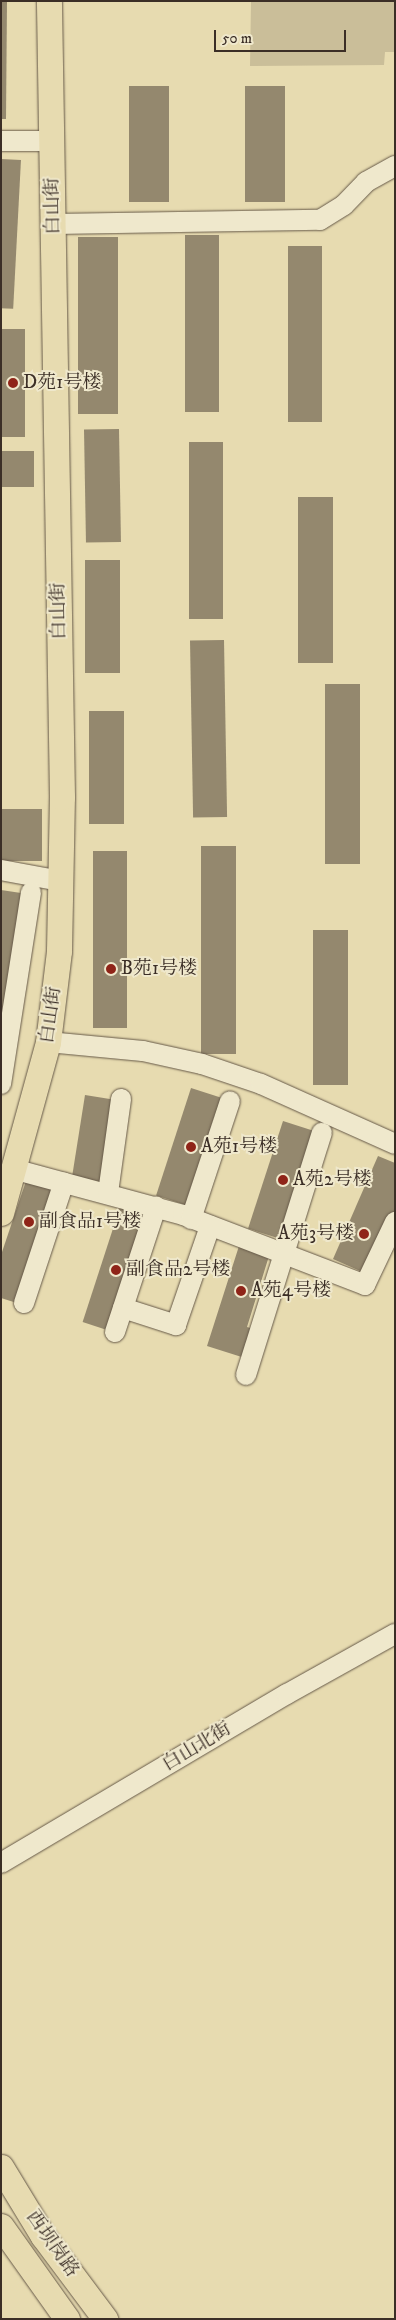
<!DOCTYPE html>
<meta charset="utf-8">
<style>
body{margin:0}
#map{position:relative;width:396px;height:2320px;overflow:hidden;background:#e7dbb0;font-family:"IM FELL DW Pica","Noto Serif SC",serif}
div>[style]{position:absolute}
.green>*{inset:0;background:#cabe99}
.building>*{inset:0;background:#94886e;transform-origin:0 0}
.roads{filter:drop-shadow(0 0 1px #665948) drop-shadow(0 0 1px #665948)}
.minor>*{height:20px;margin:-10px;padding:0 10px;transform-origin:10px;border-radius:10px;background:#efe8cc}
.major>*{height:25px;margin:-12.5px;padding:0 12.5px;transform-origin:12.5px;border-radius:12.5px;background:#e7dbb0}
.dots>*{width:14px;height:14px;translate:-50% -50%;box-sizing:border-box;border:2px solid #efe8cc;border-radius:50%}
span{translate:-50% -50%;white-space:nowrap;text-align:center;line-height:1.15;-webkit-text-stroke:4px #efe8cc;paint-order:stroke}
.street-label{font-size:19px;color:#3b2e26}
.poi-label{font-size:19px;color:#3b2e26}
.left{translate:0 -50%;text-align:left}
.right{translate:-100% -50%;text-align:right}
.frame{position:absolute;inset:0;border:2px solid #3b2e26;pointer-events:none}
.scale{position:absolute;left:214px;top:30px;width:132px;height:22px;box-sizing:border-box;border:2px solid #3b2e26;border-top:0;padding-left:6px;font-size:15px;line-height:18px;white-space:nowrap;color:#3b2e26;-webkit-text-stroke:4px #efe8cc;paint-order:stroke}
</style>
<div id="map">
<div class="green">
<i style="clip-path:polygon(251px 1px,395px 1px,395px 52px,385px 52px,384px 65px,250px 66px)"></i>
</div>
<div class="building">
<i style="clip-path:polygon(1px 1px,7px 1px,6px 119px,1px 119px)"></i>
<i style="left:129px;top:86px;width:40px;height:116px"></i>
<i style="left:245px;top:86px;width:40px;height:116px"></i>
<i style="left:1px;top:159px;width:20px;height:149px;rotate:3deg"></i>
<i style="left:185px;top:235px;width:34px;height:177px"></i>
<i style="left:78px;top:237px;width:40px;height:177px"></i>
<i style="left:288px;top:246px;width:34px;height:176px"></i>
<i style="left:1px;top:329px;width:24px;height:108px"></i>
<i style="left:119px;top:429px;width:113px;height:35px;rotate:89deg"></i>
<i style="left:189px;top:442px;width:34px;height:177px"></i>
<i style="left:34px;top:451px;width:36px;height:33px;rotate:90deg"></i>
<i style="left:298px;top:497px;width:35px;height:166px"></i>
<i style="left:85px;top:560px;width:35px;height:113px"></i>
<i style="left:224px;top:640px;width:177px;height:34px;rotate:89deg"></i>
<i style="left:325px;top:684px;width:35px;height:180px"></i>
<i style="left:89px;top:711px;width:35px;height:113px"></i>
<i style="left:1px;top:809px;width:41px;height:52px"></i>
<i style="left:201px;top:846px;width:35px;height:208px"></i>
<i style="left:93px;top:851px;width:34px;height:177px"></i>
<i style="clip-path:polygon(1px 890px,21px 893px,1px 1027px)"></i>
<i style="left:313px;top:930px;width:35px;height:155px"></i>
<i style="left:191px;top:1088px;width:36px;height:113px;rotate:18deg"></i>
<i style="left:85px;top:1095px;width:33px;height:83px;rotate:9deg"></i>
<i style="left:283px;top:1121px;width:36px;height:113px;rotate:18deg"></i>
<i style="clip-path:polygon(378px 1156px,395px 1163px,395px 1209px,367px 1274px,333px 1259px)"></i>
<i style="clip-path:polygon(27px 1178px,58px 1189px,20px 1304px,1px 1298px,1px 1255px)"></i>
<i style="left:120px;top:1207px;width:32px;height:121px;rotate:18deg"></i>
<i style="clip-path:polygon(239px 1246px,269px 1256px,247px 1327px,257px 1330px,248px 1359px,207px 1346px)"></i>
</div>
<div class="roads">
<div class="minor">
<i style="left:1px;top:141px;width:51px"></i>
<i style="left:54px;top:224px;width:266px;rotate:-0.9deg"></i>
<i style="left:320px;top:220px;width:28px;rotate:-32deg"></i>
<i style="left:344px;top:205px;width:32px;rotate:-46deg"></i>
<i style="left:366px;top:182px;width:33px;rotate:-29deg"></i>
<i style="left:1px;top:870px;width:61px;rotate:10.4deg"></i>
<i style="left:48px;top:1042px;width:95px;rotate:5.4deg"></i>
<i style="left:143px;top:1051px;width:60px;rotate:12.4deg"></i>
<i style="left:202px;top:1064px;width:62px;rotate:18.7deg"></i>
<i style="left:261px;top:1084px;width:147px;rotate:24.1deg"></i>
<i style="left:1px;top:1084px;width:194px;rotate:-81.1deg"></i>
<i style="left:13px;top:1169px;width:176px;rotate:15.1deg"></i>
<i style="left:183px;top:1215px;width:195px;rotate:21deg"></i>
<i style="left:365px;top:1285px;width:70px;rotate:-64.5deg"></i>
<i style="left:108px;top:1193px;width:95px;rotate:-82.1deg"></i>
<i style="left:191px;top:1219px;width:124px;rotate:-71.7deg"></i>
<i style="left:24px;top:1303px;width:127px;rotate:-71.7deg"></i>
<i style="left:123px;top:1308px;width:56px;rotate:17.8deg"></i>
<i style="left:176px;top:1325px;width:105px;rotate:-71deg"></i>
<i style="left:115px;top:1332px;width:132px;rotate:-71.8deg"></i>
<i style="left:246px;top:1375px;width:254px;rotate:-72.6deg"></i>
<i style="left:1px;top:1863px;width:332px;rotate:-30.6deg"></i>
<i style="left:287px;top:1694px;width:124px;rotate:-29.1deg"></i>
</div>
<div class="major">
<i style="left:1px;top:1213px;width:177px;rotate:-74.6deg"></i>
<i style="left:48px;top:1042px;width:92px;rotate:-83.1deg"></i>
<i style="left:59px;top:951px;width:154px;rotate:-88.9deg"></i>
<i style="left:62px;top:797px;width:796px;rotate:-90.94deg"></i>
<i style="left:1px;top:2167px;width:81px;rotate:58.7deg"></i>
<i style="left:43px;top:2236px;width:104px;rotate:53.2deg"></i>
<i style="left:1px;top:2226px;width:114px;rotate:54.6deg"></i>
</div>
</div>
<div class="dots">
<i style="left:13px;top:383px;background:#8f2418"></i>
<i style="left:111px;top:969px;background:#8f2418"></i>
<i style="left:191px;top:1147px;background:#8f2418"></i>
<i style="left:283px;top:1180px;background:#8f2418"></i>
<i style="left:29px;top:1222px;background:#8f2418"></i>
<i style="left:364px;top:1234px;background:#8f2418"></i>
<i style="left:116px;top:1270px;background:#8f2418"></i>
<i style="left:241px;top:1291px;background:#8f2418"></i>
</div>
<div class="street-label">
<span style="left:53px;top:206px;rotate:-91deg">白山街</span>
<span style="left:59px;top:611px;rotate:-91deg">白山街</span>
<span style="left:51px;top:1015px;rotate:-82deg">白山街</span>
<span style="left:197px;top:1747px;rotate:-31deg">白山北街</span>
<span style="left:52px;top:2244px;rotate:55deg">西坝岗路</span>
</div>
<div class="poi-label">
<span class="left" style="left:23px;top:383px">D苑1号楼</span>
<span class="left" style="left:121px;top:969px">B苑1号楼</span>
<span class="left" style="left:201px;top:1147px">A苑1号楼</span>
<span class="left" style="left:293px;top:1180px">A苑2号楼</span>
<span class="left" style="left:39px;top:1222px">副食品1号楼</span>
<span class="right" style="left:354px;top:1234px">A苑3号楼</span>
<span class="left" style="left:126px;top:1270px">副食品2号楼</span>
<span class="left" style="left:251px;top:1291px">A苑4号楼</span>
</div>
<div class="frame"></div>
<div class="scale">50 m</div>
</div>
